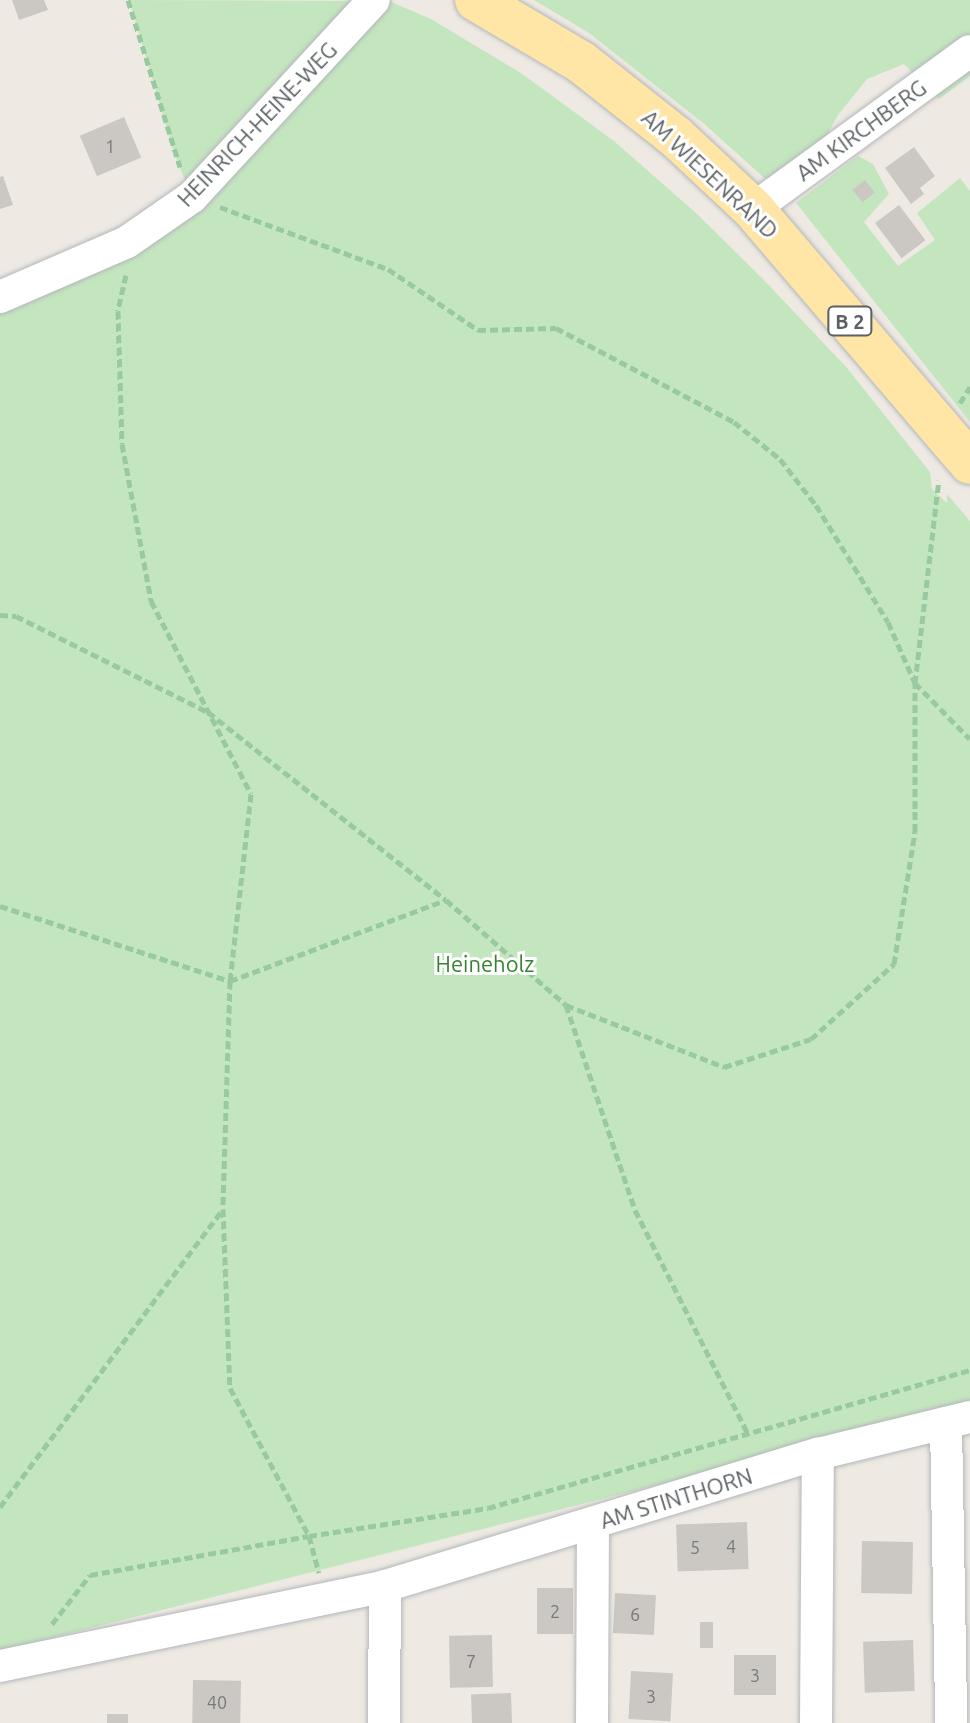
<!DOCTYPE html>
<style>
body{margin:0}
#map{position:relative;width:970px;height:1723px;overflow:hidden;background:#eeeae3;font-family:Ubuntu,sans-serif}
div>[style]{position:absolute}
.green>*{inset:0;background:#c4e6bf}
.building>*{inset:0;background:#cbc7c2;transform-origin:0 0}
.path>*{height:5px;margin-top:-2.5px;transform-origin:0;background:repeating-linear-gradient(90deg,#99c9a1 0 8px,transparent 0 12px)}
.roads{filter:drop-shadow(0 0 2px #b3b6ba) drop-shadow(0 0 2px #b3b6ba)}
.minor>*{height:32px;margin:-16px;padding:0 16px;transform-origin:16px;border-radius:16px;background:#fff}
.major>*{height:42px;margin:-21px;padding:0 21px;transform-origin:21px;border-radius:21px;background:#ffe5a6}
span{translate:-50% -50%;white-space:nowrap;text-align:center;line-height:1.15;-webkit-text-stroke:6px #fff;paint-order:stroke}
.number-label{font-size:18px;color:#777a7b}
.number-label span{-webkit-text-stroke-width:0}
.shield-label span{padding:2px 6px;background:#fff;border:2px solid;border-radius:6px;-webkit-text-stroke-width:0}
.shield-label{font-size:20px;color:#5b6063;font-weight:700}
.street-label{font-size:22px;color:#5b6063}
.park-label{font-size:22px;color:#3a8233}
</style>
<div id="map">
<div class="green">
<i style="clip-path:polygon(129px 0,389px 1px,431px 19px,521px 73px,614px 141px,696px 213px,764px 280px,847px 368px,930px 472px,932px 489px,947px 503px,947px 494px,970px 521px,970px 1406px,0 1651px,0 295px,192px 197px,174px 153px)"></i>
<i style="clip-path:polygon(534px 0,970px 0,970px 76px,939px 99px,904px 64px,867px 79px,838px 115px,824px 140px,772px 185px,703px 123px,589px 33px)"></i>
<i style="clip-path:polygon(858px 156px,873px 164px,889px 194px,864px 222px,898px 266px,935px 240px,917px 213px,960px 178px,970px 191px,970px 422px,796px 203px)"></i>
</div>
<div class="building">
<i style="clip-path:polygon(12px 0,44px 0,48px 10px,19px 20px)"></i>
<i style="left:124px;top:117px;width:44px;height:48px;rotate:67deg"></i>
<i style="clip-path:polygon(914px 147px,935px 176px,920px 188px,924px 194px,911px 204px,885px 168px)"></i>
<i style="clip-path:polygon(3px 176px,13px 205px,0 209px,0 177px)"></i>
<i style="left:865px;top:180px;width:16px;height:16px;rotate:52deg"></i>
<i style="left:899px;top:205px;width:44px;height:30px;rotate:53deg"></i>
<i style="left:747px;top:1522px;width:47px;height:71px;rotate:88deg"></i>
<i style="left:862px;top:1541px;width:51px;height:52px;rotate:1deg"></i>
<i style="left:537px;top:1588px;width:36px;height:46px"></i>
<i style="left:615px;top:1593px;width:41px;height:40px;rotate:3deg"></i>
<i style="left:700px;top:1622px;width:13px;height:26px"></i>
<i style="left:492px;top:1635px;width:52px;height:43px;rotate:89deg"></i>
<i style="left:913px;top:1640px;width:51px;height:50px;rotate:88deg"></i>
<i style="left:734px;top:1655px;width:42px;height:40px"></i>
<i style="left:631px;top:1671px;width:42px;height:48px;rotate:3deg"></i>
<i style="left:193px;top:1680px;width:48px;height:43px;rotate:1deg"></i>
<i style="left:511px;top:1693px;width:30px;height:40px;rotate:88deg"></i>
<i style="left:107px;top:1714px;width:21px;height:9px"></i>
</div>
<div class="path">
<i style="left:128px;top:0;width:175px;rotate:72.7deg"></i>
<i style="left:220px;top:207px;width:179px;rotate:20.3deg"></i>
<i style="left:388px;top:269px;width:109px;rotate:34.1deg"></i>
<i style="left:478px;top:330px;width:78px;rotate:-1.5deg"></i>
<i style="left:556px;top:328px;width:201px;rotate:27.8deg"></i>
<i style="left:734px;top:422px;width:59px;rotate:38.8deg"></i>
<i style="left:780px;top:459px;width:58px;rotate:52deg"></i>
<i style="left:816px;top:505px;width:137px;rotate:58.4deg"></i>
<i style="left:888px;top:622px;width:67px;rotate:66.1deg"></i>
<i style="left:915px;top:683px;width:78px;rotate:45.5deg"></i>
<i style="left:126px;top:275px;width:37px;rotate:103deg"></i>
<i style="left:118px;top:311px;width:133px;rotate:88.3deg"></i>
<i style="left:122px;top:444px;width:160px;rotate:79.5deg"></i>
<i style="left:151px;top:601px;width:217px;rotate:62.6deg"></i>
<i style="left:251px;top:794px;width:188px;rotate:96.4deg"></i>
<i style="left:230px;top:981px;width:231px;rotate:-20.6deg"></i>
<i style="left:446px;top:900px;width:159px;rotate:41.2deg"></i>
<i style="left:566px;top:1005px;width:170px;rotate:21.4deg"></i>
<i style="left:724px;top:1067px;width:91px;rotate:-17.8deg"></i>
<i style="left:811px;top:1039px;width:112px;rotate:-42.1deg"></i>
<i style="left:894px;top:964px;width:134px;rotate:-81deg"></i>
<i style="left:915px;top:832px;width:149px;rotate:-90deg"></i>
<i style="left:915px;top:683px;width:204px;rotate:-83.3deg"></i>
<i style="left:960px;top:403px;width:19px;rotate:-58deg"></i>
<i style="left:0;top:615px;width:16px;rotate:4deg"></i>
<i style="left:16px;top:616px;width:215px;rotate:26.6deg"></i>
<i style="left:208px;top:712px;width:302px;rotate:38.3deg"></i>
<i style="left:0;top:906px;width:242px;rotate:18.1deg"></i>
<i style="left:230px;top:981px;width:228px;rotate:91.8deg"></i>
<i style="left:223px;top:1209px;width:179px;rotate:87.8deg"></i>
<i style="left:230px;top:1388px;width:168px;rotate:61.9deg"></i>
<i style="left:309px;top:1536px;width:181px;rotate:-8.9deg"></i>
<i style="left:488px;top:1508px;width:501px;rotate:-15.98deg"></i>
<i style="left:566px;top:1005px;width:216px;rotate:71.4deg"></i>
<i style="left:635px;top:1210px;width:251px;rotate:63.2deg"></i>
<i style="left:0;top:1507px;width:371px;rotate:-53.2deg"></i>
<i style="left:52px;top:1624px;width:62px;rotate:-52.2deg"></i>
<i style="left:90px;top:1575px;width:222px;rotate:-10.1deg"></i>
<i style="left:309px;top:1536px;width:38px;rotate:75deg"></i>
</div>
<div class="roads">
<div class="minor">
<i style="left:753px;top:209px;width:268px;rotate:-36.1deg"></i>
<i style="left:0;top:297px;width:138px;rotate:-23.4deg"></i>
<i style="left:127px;top:242px;width:79px;rotate:-34.7deg"></i>
<i style="left:192px;top:197px;width:268px;rotate:-47.3deg"></i>
<i style="left:946px;top:1423px;width:300px;rotate:89deg"></i>
<i style="left:0;top:1666px;width:393px;rotate:-11.7deg"></i>
<i style="left:385px;top:1586px;width:453px;rotate:-17deg"></i>
<i style="left:818px;top:1454px;width:156px;rotate:-13.7deg"></i>
<i style="left:384px;top:1723px;width:137px;rotate:-89.6deg"></i>
<i style="left:592px;top:1723px;width:200px;rotate:-89.7deg"></i>
<i style="left:816px;top:1723px;width:269px;rotate:-89.6deg"></i>
</div>
<div class="major">
<i style="left:476px;top:0;width:122px;rotate:30.6deg"></i>
<i style="left:581px;top:62px;width:121px;rotate:38.3deg"></i>
<i style="left:676px;top:137px;width:105px;rotate:43.1deg"></i>
<i style="left:753px;top:209px;width:334px;rotate:49.5deg"></i>
</div>
</div>
<div class="number-label">
<span style="left:110px;top:146px">1</span>
<span style="left:731px;top:1546px">4</span>
<span style="left:695px;top:1547px">5</span>
<span style="left:555px;top:1611px">2</span>
<span style="left:635px;top:1614px">6</span>
<span style="left:471px;top:1661px">7</span>
<span style="left:755px;top:1675px">3</span>
<span style="left:651px;top:1696px">3</span>
<span style="left:217px;top:1702px">40</span>
</div>
<div class="shield-label">
<span style="left:850px;top:321px">B 2</span>
</div>
<div class="street-label">
<span style="left:257px;top:124px;rotate:-46deg">HEINRICH-HEINE-WEG</span>
<span style="left:861px;top:130px;rotate:-36deg">AM KIRCHBERG</span>
<span style="left:710px;top:174px;rotate:43deg">AM WIESENRAND</span>
<span style="left:676px;top:1498px;rotate:-17deg">AM STINTHORN</span>
</div>
<div class="park-label">
<span style="left:485px;top:964px">Heineholz</span>
</div>
</div>
